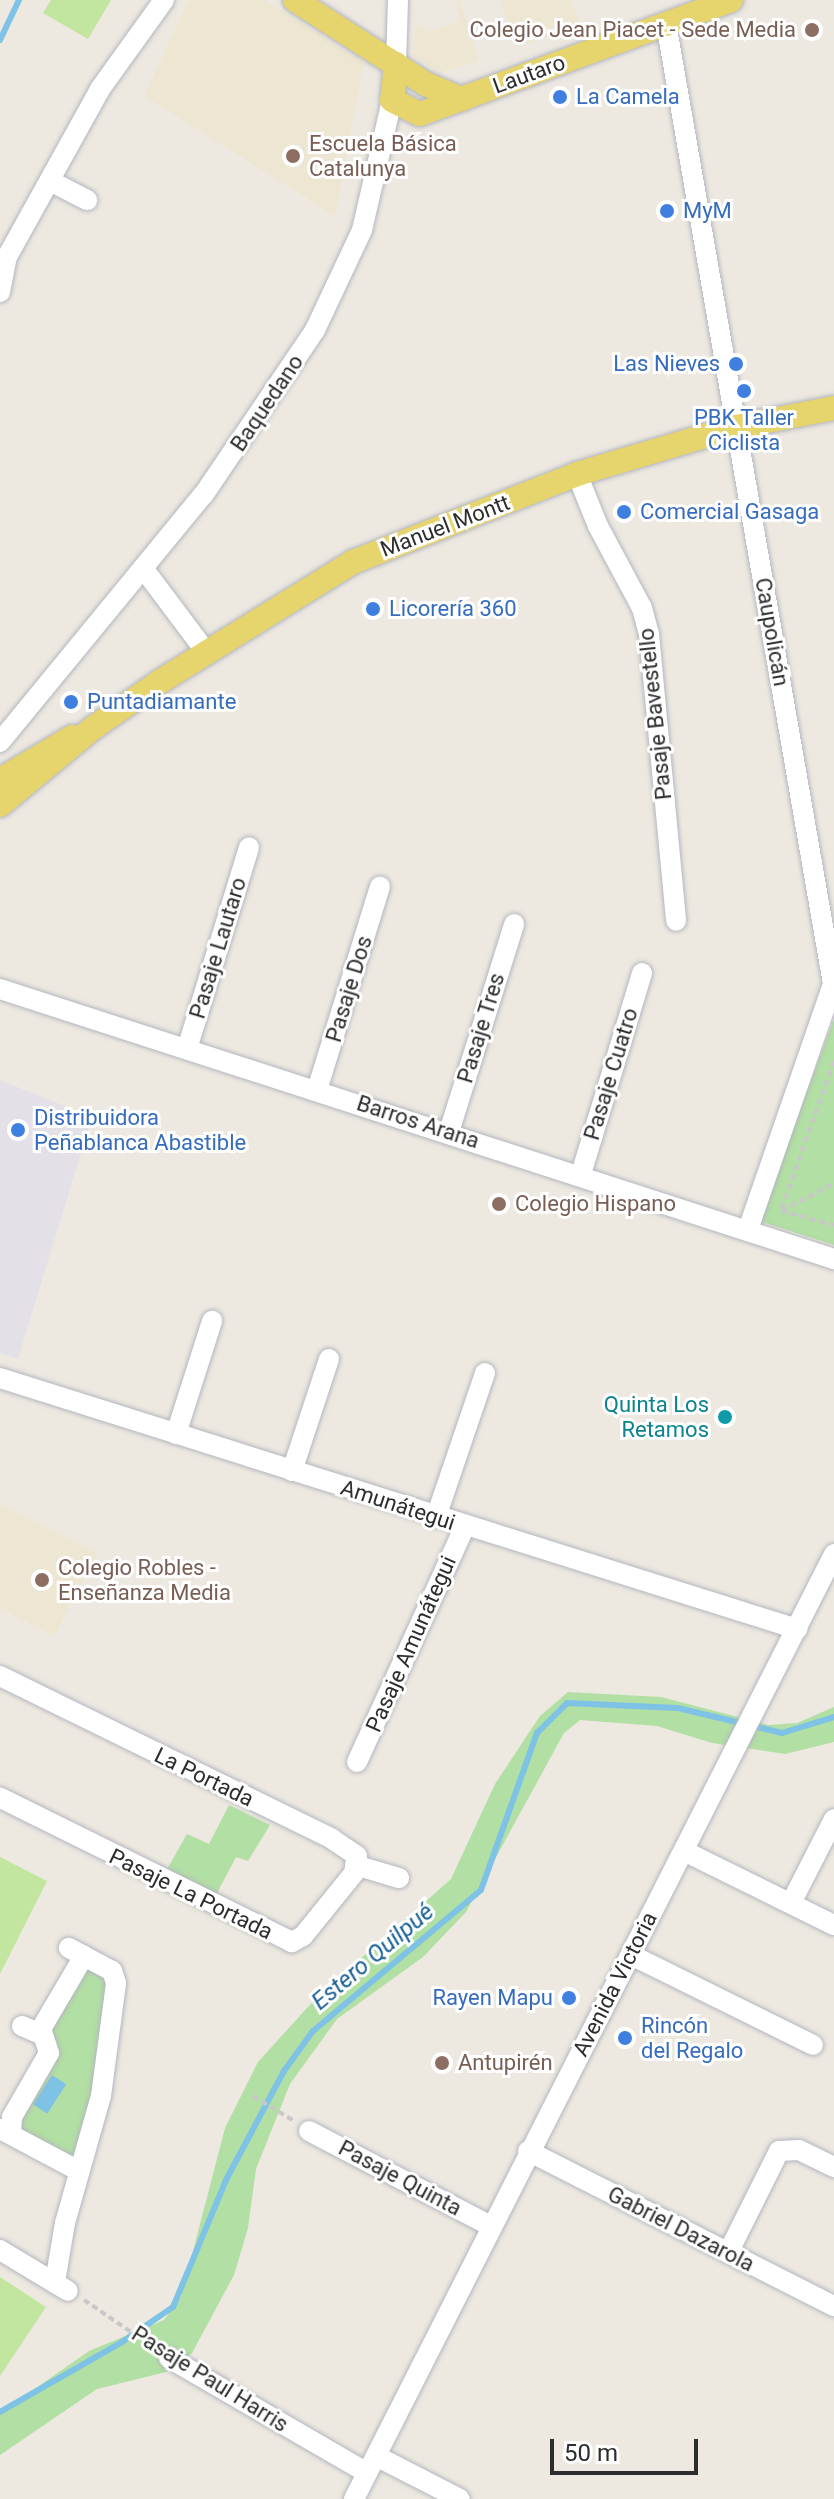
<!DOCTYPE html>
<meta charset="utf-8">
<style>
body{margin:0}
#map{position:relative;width:834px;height:2499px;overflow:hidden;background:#ede9e1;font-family:Roboto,sans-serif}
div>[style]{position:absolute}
.industrial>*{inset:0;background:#e3e1e7}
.education>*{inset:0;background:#ede6d2}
.green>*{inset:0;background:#b2dfa3}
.pitch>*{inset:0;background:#c2e59f}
.water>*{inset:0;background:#7ec2e6;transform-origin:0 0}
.stream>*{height:6px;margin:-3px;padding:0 3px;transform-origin:3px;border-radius:3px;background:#7ec2e6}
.path>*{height:4px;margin-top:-2px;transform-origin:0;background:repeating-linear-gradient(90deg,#c8c8c8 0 6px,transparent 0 10px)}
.roads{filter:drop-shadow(0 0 2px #b4b6bf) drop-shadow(0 0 2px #b4b6bf)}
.minor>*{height:20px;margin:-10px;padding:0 10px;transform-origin:10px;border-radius:10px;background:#fff}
.major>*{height:24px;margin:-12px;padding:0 12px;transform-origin:12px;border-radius:12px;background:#e6d46d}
.dots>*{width:22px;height:22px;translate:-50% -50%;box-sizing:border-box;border:4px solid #fff;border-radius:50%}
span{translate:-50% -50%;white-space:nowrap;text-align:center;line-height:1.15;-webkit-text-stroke:6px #fff;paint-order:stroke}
.education-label{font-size:22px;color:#785e54}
.right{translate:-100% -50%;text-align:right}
.left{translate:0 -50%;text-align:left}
.street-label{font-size:22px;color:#2d2d2d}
.shop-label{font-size:22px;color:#366cbe}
.culture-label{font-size:22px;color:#0d838f}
.water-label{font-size:24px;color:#196196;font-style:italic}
.scale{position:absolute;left:550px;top:2439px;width:148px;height:36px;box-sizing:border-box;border:4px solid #2d2d2d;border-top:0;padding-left:10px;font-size:24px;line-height:28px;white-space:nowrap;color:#2d2d2d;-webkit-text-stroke:6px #fff;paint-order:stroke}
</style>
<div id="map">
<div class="industrial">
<i style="clip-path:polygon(0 1080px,92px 1117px,18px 1359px,0 1353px)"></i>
</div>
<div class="education">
<i style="clip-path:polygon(189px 0,265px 0,364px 62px,335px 216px,144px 96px)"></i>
<i style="clip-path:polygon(455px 0,460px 0,479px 61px,439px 73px,413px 56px,416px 24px,431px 31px,460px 21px)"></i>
<i style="clip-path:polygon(500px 0,571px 0,581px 25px,517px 47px)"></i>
<i style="clip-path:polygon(0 1503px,98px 1552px,54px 1636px,0 1608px)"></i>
</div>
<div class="green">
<i style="clip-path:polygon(834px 1019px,834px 1245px,759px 1221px)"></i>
<i style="clip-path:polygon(568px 1692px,661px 1697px,769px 1725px,797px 1723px,834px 1707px,834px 1742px,785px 1754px,712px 1743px,657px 1726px,580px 1720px,564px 1733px,466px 1912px,423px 1957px,337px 2019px,290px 2084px,256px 2169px,248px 2228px,234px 2275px,192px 2353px,174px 2370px,97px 2389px,0 2455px,0 2413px,89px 2351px,164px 2320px,181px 2297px,225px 2128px,258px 2062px,317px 1997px,451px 1879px,495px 1784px,540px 1716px)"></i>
<i style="clip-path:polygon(229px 1805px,270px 1825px,248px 1861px,236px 1857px,216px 1895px,166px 1871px,187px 1834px,209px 1844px)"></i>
<i style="clip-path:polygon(90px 1967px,107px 1978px,97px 2087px,73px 2161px,17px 2129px,48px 2036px,81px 1972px)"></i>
</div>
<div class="pitch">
<i style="clip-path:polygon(51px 0,111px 0,88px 39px,43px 13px)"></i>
<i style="clip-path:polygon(0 1857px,47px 1881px,0 1974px)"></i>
<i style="clip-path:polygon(0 2277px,46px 2307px,0 2376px)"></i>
</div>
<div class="water">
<i style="left:52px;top:2075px;width:17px;height:35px;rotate:33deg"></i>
</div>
<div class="stream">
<i style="left:0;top:40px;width:44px;rotate:-64.6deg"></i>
<i style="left:0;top:2412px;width:141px;rotate:-29.8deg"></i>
<i style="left:122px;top:2342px;width:62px;rotate:-34.5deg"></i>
<i style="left:173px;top:2307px;width:138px;rotate:-67.3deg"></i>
<i style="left:226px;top:2180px;width:123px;rotate:-62deg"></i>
<i style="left:284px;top:2071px;width:49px;rotate:-54.1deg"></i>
<i style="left:313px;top:2031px;width:219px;rotate:-40deg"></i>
<i style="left:481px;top:1890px;width:167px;rotate:-70.4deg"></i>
<i style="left:537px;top:1733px;width:42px;rotate:-45deg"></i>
<i style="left:567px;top:1703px;width:111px;rotate:2.6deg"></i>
<i style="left:678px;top:1708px;width:107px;rotate:13.5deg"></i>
<i style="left:782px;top:1733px;width:54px;rotate:-17.1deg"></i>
</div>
<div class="path">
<i style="left:834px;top:1061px;width:159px;rotate:109.5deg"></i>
<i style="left:781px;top:1211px;width:55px;rotate:14.8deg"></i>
<i style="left:782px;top:1211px;width:59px;rotate:-28.3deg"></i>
<i style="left:253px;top:2096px;width:48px;rotate:31.4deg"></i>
<i style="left:84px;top:2300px;width:87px;rotate:34.2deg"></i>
</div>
<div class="roads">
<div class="minor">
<i style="left:666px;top:23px;width:975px;rotate:80.14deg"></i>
<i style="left:833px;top:984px;width:260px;rotate:109.1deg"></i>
<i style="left:396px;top:64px;width:64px;rotate:-88.2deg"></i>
<i style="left:50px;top:181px;width:42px;rotate:27.2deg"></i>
<i style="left:0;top:292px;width:36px;rotate:-79deg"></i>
<i style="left:7px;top:257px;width:192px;rotate:-61deg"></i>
<i style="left:100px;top:89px;width:110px;rotate:-54.3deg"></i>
<i style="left:577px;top:474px;width:56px;rotate:68deg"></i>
<i style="left:598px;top:526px;width:93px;rotate:61.8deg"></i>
<i style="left:642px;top:608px;width:27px;rotate:75deg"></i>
<i style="left:649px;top:634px;width:288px;rotate:84.6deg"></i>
<i style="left:143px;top:568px;width:105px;rotate:53.1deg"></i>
<i style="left:0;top:742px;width:321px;rotate:-50.6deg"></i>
<i style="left:204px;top:494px;width:198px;rotate:-55.9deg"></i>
<i style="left:315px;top:330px;width:110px;rotate:-64.8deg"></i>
<i style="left:362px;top:230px;width:133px;rotate:-77deg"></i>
<i style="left:0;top:989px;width:877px;rotate:17.94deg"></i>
<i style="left:187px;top:1049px;width:211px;rotate:-72.9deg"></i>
<i style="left:317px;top:1090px;width:213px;rotate:-72.8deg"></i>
<i style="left:449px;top:1132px;width:218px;rotate:-72.6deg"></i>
<i style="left:581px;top:1174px;width:210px;rotate:-73.1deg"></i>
<i style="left:0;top:1378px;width:836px;rotate:17.48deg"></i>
<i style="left:176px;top:1434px;width:119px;rotate:-72.3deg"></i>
<i style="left:292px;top:1471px;width:118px;rotate:-71.7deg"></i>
<i style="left:436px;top:1517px;width:152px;rotate:-71.2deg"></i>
<i style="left:0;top:1676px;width:370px;rotate:26.1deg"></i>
<i style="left:332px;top:1839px;width:30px;rotate:34deg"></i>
<i style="left:357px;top:1856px;width:17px;rotate:100deg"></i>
<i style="left:354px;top:1873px;width:81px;rotate:129deg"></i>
<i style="left:303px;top:1936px;width:13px;rotate:151deg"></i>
<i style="left:292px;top:1942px;width:326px;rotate:-153.7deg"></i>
<i style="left:357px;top:1762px;width:260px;rotate:-65.4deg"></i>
<i style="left:684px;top:1851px;width:167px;rotate:26.3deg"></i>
<i style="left:355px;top:1865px;width:46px;rotate:16.5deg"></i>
<i style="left:791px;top:1903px;width:94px;rotate:-62.9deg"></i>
<i style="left:631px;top:1955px;width:203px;rotate:26.3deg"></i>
<i style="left:22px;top:2026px;width:21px;rotate:23deg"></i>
<i style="left:0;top:2129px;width:89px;rotate:28deg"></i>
<i style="left:309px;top:2131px;width:205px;rotate:27.6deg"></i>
<i style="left:11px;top:2132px;width:15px;rotate:-86deg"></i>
<i style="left:12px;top:2117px;width:74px;rotate:-60deg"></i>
<i style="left:49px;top:2053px;width:25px;rotate:-108deg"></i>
<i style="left:41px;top:2029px;width:85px;rotate:-59.5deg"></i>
<i style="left:528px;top:2151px;width:343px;rotate:26.9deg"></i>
<i style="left:0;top:2250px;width:79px;rotate:31.1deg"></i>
<i style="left:728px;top:2253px;width:114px;rotate:-63.4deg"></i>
<i style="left:779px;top:2151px;width:20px;rotate:-3deg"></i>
<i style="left:799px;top:2150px;width:39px;rotate:26deg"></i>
<i style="left:55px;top:2282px;width:60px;rotate:-80.4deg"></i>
<i style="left:65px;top:2223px;width:132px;rotate:-74.2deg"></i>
<i style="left:101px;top:2096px;width:114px;rotate:-82.4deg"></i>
<i style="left:116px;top:1983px;width:13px;rotate:-108deg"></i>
<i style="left:112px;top:1971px;width:49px;rotate:-151.9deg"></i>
<i style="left:169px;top:2358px;width:229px;rotate:30.1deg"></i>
<i style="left:376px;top:2456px;width:94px;rotate:27.1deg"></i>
<i style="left:354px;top:2499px;width:1060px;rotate:-63.07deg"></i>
</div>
<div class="major">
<i style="left:295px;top:0;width:156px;rotate:32.7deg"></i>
<i style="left:426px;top:84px;width:39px;rotate:23deg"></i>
<i style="left:396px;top:64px;width:36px;rotate:96deg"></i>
<i style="left:392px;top:100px;width:31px;rotate:27deg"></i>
<i style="left:420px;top:114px;width:331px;rotate:-20.1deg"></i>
<i style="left:0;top:780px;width:84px;rotate:-30.8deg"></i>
<i style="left:0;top:805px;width:121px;rotate:-39.6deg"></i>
<i style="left:93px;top:728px;width:83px;rotate:-34.7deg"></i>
<i style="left:161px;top:681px;width:226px;rotate:-31.8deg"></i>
<i style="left:353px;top:562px;width:241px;rotate:-21.4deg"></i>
<i style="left:577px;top:474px;width:166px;rotate:-16.5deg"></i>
<i style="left:736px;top:427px;width:100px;rotate:-11deg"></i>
</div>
</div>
<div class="dots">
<i style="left:812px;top:30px;background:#8d6e63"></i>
<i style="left:560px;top:97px;background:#3f7fe0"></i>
<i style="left:293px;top:156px;background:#8d6e63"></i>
<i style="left:667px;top:211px;background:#3f7fe0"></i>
<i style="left:736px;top:364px;background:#3f7fe0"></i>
<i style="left:744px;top:391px;background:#3f7fe0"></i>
<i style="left:624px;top:512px;background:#3f7fe0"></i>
<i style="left:373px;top:609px;background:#3f7fe0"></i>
<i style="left:71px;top:702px;background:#3f7fe0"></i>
<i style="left:18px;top:1130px;background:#3f7fe0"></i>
<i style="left:499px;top:1204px;background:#8d6e63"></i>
<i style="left:725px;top:1417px;background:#0f9aa8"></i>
<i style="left:42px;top:1580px;background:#8d6e63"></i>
<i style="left:569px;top:1998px;background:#3f7fe0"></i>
<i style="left:625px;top:2038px;background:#3f7fe0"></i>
<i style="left:442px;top:2063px;background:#8d6e63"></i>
</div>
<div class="education-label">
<span class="right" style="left:796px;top:30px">Colegio Jean Piacet - Sede Media</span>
<span class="left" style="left:309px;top:156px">Escuela Básica<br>Catalunya</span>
<span class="left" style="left:515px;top:1204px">Colegio Hispano</span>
<span class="left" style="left:58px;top:1580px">Colegio Robles -<br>Enseñanza Media</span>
<span class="left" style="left:458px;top:2063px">Antupirén</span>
</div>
<div class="street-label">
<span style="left:529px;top:74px;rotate:-20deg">Lautaro</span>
<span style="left:267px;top:403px;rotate:-56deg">Baquedano</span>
<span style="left:445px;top:526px;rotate:-21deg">Manuel Montt</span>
<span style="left:772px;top:632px;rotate:80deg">Caupolicán</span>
<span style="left:655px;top:714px;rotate:-96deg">Pasaje Bavestello</span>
<span style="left:218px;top:948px;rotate:-73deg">Pasaje Lautaro</span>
<span style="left:349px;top:989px;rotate:-73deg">Pasaje Dos</span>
<span style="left:481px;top:1028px;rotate:-73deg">Pasaje Tres</span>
<span style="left:611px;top:1074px;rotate:-73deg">Pasaje Cuatro</span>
<span style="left:418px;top:1122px;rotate:18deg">Barros Arana</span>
<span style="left:398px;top:1505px;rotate:18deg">Amunátegui</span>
<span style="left:411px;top:1644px;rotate:-66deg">Pasaje Amunátegui</span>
<span style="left:204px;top:1777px;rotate:26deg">La Portada</span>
<span style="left:191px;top:1894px;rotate:26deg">Pasaje La Portada</span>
<span style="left:615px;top:1984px;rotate:-63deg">Avenida Victoria</span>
<span style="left:400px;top:2178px;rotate:28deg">Pasaje Quinta</span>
<span style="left:681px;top:2229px;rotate:27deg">Gabriel Dazarola</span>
<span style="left:210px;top:2379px;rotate:32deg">Pasaje Paul Harris</span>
</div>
<div class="shop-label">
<span class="left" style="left:576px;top:97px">La Camela</span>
<span class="left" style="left:683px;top:211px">MyM</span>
<span class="right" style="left:720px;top:364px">Las Nieves</span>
<span style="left:744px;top:430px">PBK Taller<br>Ciclista</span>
<span class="left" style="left:640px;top:512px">Comercial Gasaga</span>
<span class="left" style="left:389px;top:609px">Licorería 360</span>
<span class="left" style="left:87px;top:702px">Puntadiamante</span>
<span class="left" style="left:34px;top:1130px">Distribuidora<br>Peñablanca Abastible</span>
<span class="right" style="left:553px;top:1998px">Rayen Mapu</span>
<span class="left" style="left:641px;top:2038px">Rincón<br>del Regalo</span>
</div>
<div class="culture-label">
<span class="right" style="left:709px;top:1417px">Quinta Los<br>Retamos</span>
</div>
<div class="water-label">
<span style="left:373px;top:1957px;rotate:-40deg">Estero Quilpué</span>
</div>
<div class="scale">50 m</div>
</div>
